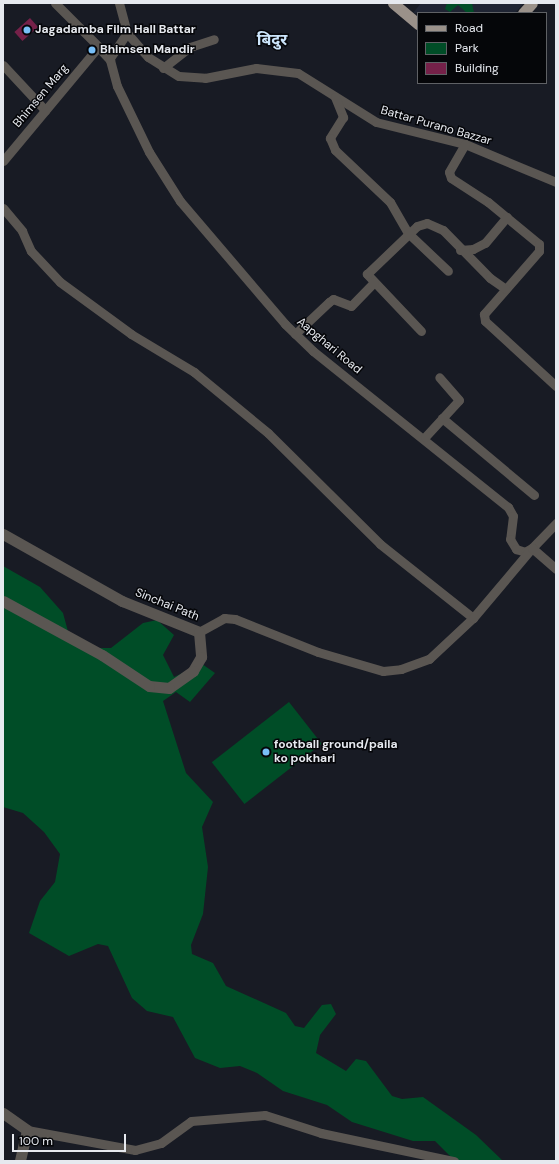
<!DOCTYPE html>
<meta charset="utf-8">
<style>
body{margin:0}
#map{position:relative;width:559px;height:1164px;overflow:hidden;background:#181b24;font-family:"DM Sans","Noto Sans Devanagari",sans-serif}
div>[style]{position:absolute}
.built>*{inset:0;background:#1f2433}
.green>*{inset:0;background:#004d27;transform-origin:0 0}
.building>*{inset:0;background:#752149;transform-origin:0 0}
.minor>*{height:9px;margin:-4.5px;padding:0 4.5px;transform-origin:4.5px;border-radius:4.5px;background:#5a5652}
.tertiary>*{height:11px;margin:-5.5px;padding:0 5.5px;transform-origin:5.5px;border-radius:5.5px;background:#5a5652}
.primary>*{height:11px;margin:-5.5px;padding:0 5.5px;transform-origin:5.5px;border-radius:5.5px;background:#9a918a}
.dots>*{width:11px;height:11px;translate:-50% -50%;box-sizing:border-box;border:2px solid #050609;border-radius:50%}
span{translate:-50% -50%;white-space:nowrap;text-align:center;line-height:1.15;-webkit-text-stroke:3px #050609;paint-order:stroke}
.poi-label{font-size:12px;color:#e6e9ef;font-weight:700}
.left{translate:0 -50%;text-align:left}
.street-label{font-size:12px;color:#e6e9ef}
.district-label{font-size:16px;color:#cce5fb;font-weight:700}
.frame{position:absolute;inset:0;border:4px solid #e6e9ef;pointer-events:none}
.legend{position:absolute;left:417px;top:12px;width:130px;height:72px;box-sizing:border-box;background:#050609;border:1px solid #5f6165;margin:0;padding:5px 7px;list-style:none;font-size:12px;color:#e6e9ef}
.legend li{display:flex;align-items:center;gap:8px;height:20px}
.legend b{width:20px;border:1px solid #5f6165}
.scale{position:absolute;left:12px;top:1134px;width:114px;height:18px;box-sizing:border-box;border:2px solid #e6e9ef;border-top:0;padding-left:5px;font-size:12px;line-height:14px;white-space:nowrap;color:#e6e9ef;-webkit-text-stroke:3px #050609;paint-order:stroke}
</style>
<div id="map">
<div class="built">
<i style="clip-path:polygon(421px 3px,524px 3px,515px 13px,413px 13px)"></i>
</div>
<div class="green">
<i style="clip-path:polygon(447px 3px,472px 3px,474px 13px,467px 13px,458px 5px,450px 12px,445px 9px)"></i>
<i style="clip-path:polygon(3px 566px,40px 587px,63px 613px,69px 635px,91px 648px,111px 648px,143px 623px,157px 620px,174px 635px,163px 655px,174px 677px,202px 664px,215px 673px,190px 702px,176px 692px,163px 701px,186px 773px,213px 802px,202px 827px,208px 867px,203px 914px,191px 945px,192px 954px,213px 963px,226px 986px,286px 1013px,295px 1026px,304px 1028px,322px 1005px,331px 1004px,336px 1014px,320px 1035px,316px 1053px,346px 1071px,356px 1059px,366px 1061px,392px 1096px,402px 1099px,423px 1097px,476px 1135px,503px 1161px,455px 1161px,435px 1141px,413px 1141px,352px 1122px,327px 1105px,283px 1091px,257px 1073px,240px 1066px,220px 1068px,195px 1058px,173px 1017px,147px 1011px,132px 998px,108px 946px,98px 944px,69px 956px,29px 933px,40px 901px,55px 882px,60px 854px,44px 832px,23px 813px,3px 807px)"></i>
<i style="left:289px;top:702px;width:53px;height:98px;rotate:52deg"></i>
</div>
<div class="building">
<i style="left:30px;top:18px;width:12px;height:21px;rotate:48deg"></i>
</div>
<div class="minor">
<i style="left:55px;top:3px;width:78px;rotate:45deg"></i>
<i style="left:110px;top:58px;width:30px;rotate:-56deg"></i>
<i style="left:119px;top:3px;width:31px;rotate:75deg"></i>
<i style="left:127px;top:33px;width:32px;rotate:49deg"></i>
<i style="left:148px;top:57px;width:36px;rotate:32deg"></i>
<i style="left:179px;top:76px;width:26px;rotate:4deg"></i>
<i style="left:205px;top:78px;width:52px;rotate:-11.1deg"></i>
<i style="left:256px;top:68px;width:42px;rotate:6.8deg"></i>
<i style="left:298px;top:73px;width:92px;rotate:32.1deg"></i>
<i style="left:376px;top:122px;width:92px;rotate:13.9deg"></i>
<i style="left:465px;top:144px;width:99px;rotate:22.7deg"></i>
<i style="left:98px;top:47px;width:18px;rotate:47deg"></i>
<i style="left:110px;top:60px;width:27px;rotate:75deg"></i>
<i style="left:117px;top:86px;width:73px;rotate:64.1deg"></i>
<i style="left:149px;top:152px;width:58px;rotate:57.7deg"></i>
<i style="left:180px;top:201px;width:162px;rotate:49.5deg"></i>
<i style="left:285px;top:324px;width:39px;rotate:44deg"></i>
<i style="left:313px;top:351px;width:250px;rotate:38.7deg"></i>
<i style="left:508px;top:507px;width:10px;rotate:61deg"></i>
<i style="left:513px;top:516px;width:23px;rotate:97deg"></i>
<i style="left:510px;top:539px;width:12px;rotate:59deg"></i>
<i style="left:516px;top:549px;width:9px;rotate:18deg"></i>
<i style="left:525px;top:552px;width:8px;rotate:-30deg"></i>
<i style="left:532px;top:548px;width:35px;rotate:-46deg"></i>
<i style="left:3px;top:65px;width:62px;rotate:47deg"></i>
<i style="left:163px;top:68px;width:34px;rotate:-38deg"></i>
<i style="left:190px;top:47px;width:25px;rotate:-18deg"></i>
<i style="left:335px;top:97px;width:22px;rotate:68deg"></i>
<i style="left:343px;top:117px;width:25px;rotate:122deg"></i>
<i style="left:330px;top:138px;width:13px;rotate:67deg"></i>
<i style="left:335px;top:150px;width:76px;rotate:43.4deg"></i>
<i style="left:390px;top:202px;width:36px;rotate:60deg"></i>
<i style="left:408px;top:233px;width:55px;rotate:43.5deg"></i>
<i style="left:465px;top:144px;width:32px;rotate:120deg"></i>
<i style="left:449px;top:172px;width:6px;rotate:72deg"></i>
<i style="left:451px;top:178px;width:44px;rotate:33deg"></i>
<i style="left:488px;top:202px;width:66px;rotate:39.5deg"></i>
<i style="left:539px;top:244px;width:7px;rotate:90deg"></i>
<i style="left:539px;top:251px;width:84px;rotate:131.1deg"></i>
<i style="left:484px;top:314px;width:7px;rotate:82deg"></i>
<i style="left:485px;top:321px;width:96px;rotate:42.5deg"></i>
<i style="left:3px;top:161px;width:148px;rotate:-50.2deg"></i>
<i style="left:3px;top:208px;width:30px;rotate:50deg"></i>
<i style="left:22px;top:231px;width:22px;rotate:66deg"></i>
<i style="left:31px;top:251px;width:42px;rotate:46.9deg"></i>
<i style="left:60px;top:282px;width:88px;rotate:36.2deg"></i>
<i style="left:131px;top:334px;width:74px;rotate:31.1deg"></i>
<i style="left:194px;top:372px;width:96px;rotate:39.5deg"></i>
<i style="left:268px;top:433px;width:158px;rotate:44.7deg"></i>
<i style="left:380px;top:544px;width:119px;rotate:38.5deg"></i>
<i style="left:460px;top:250px;width:13px;rotate:-4deg"></i>
<i style="left:473px;top:249px;width:13px;rotate:-27deg"></i>
<i style="left:485px;top:243px;width:34px;rotate:-50deg"></i>
<i style="left:421px;top:331px;width:79px;rotate:-133.5deg"></i>
<i style="left:367px;top:274px;width:69px;rotate:-43.8deg"></i>
<i style="left:417px;top:226px;width:10px;rotate:-17deg"></i>
<i style="left:427px;top:223px;width:17px;rotate:24deg"></i>
<i style="left:443px;top:230px;width:67px;rotate:45.6deg"></i>
<i style="left:490px;top:278px;width:19px;rotate:35deg"></i>
<i style="left:295px;top:334px;width:47px;rotate:-43.3deg"></i>
<i style="left:329px;top:302px;width:5px;rotate:-37deg"></i>
<i style="left:333px;top:299px;width:19px;rotate:21deg"></i>
<i style="left:351px;top:306px;width:33px;rotate:-46deg"></i>
<i style="left:442px;top:418px;width:120px;rotate:39.9deg"></i>
<i style="left:425px;top:437px;width:50px;rotate:-47.4deg"></i>
<i style="left:459px;top:400px;width:30px;rotate:-131deg"></i>
<i style="left:199px;top:632px;width:29px;rotate:-29deg"></i>
<i style="left:224px;top:618px;width:11px;rotate:5deg"></i>
<i style="left:235px;top:619px;width:89px;rotate:21.7deg"></i>
<i style="left:318px;top:652px;width:68px;rotate:16.3deg"></i>
<i style="left:383px;top:671px;width:18px;rotate:-6deg"></i>
<i style="left:401px;top:669px;width:30px;rotate:-20deg"></i>
<i style="left:429px;top:659px;width:60px;rotate:-43deg"></i>
<i style="left:473px;top:618px;width:92px;rotate:-49.9deg"></i>
<i style="left:532px;top:548px;width:32px;rotate:41deg"></i>
<i style="left:27px;top:1130px;width:110px;rotate:10.5deg"></i>
<i style="left:135px;top:1150px;width:27px;rotate:-15deg"></i>
<i style="left:161px;top:1143px;width:37px;rotate:-36deg"></i>
<i style="left:191px;top:1121px;width:74px;rotate:-4.6deg"></i>
<i style="left:265px;top:1115px;width:59px;rotate:17.8deg"></i>
<i style="left:321px;top:1133px;width:136px;rotate:11.9deg"></i>
</div>
<div class="tertiary">
<i style="left:3px;top:534px;width:137px;rotate:29.4deg"></i>
<i style="left:122px;top:601px;width:83px;rotate:21.9deg"></i>
<i style="left:199px;top:632px;width:25px;rotate:85deg"></i>
<i style="left:201px;top:657px;width:16px;rotate:120deg"></i>
<i style="left:193px;top:671px;width:29px;rotate:145deg"></i>
<i style="left:169px;top:688px;width:20px;rotate:-174deg"></i>
<i style="left:149px;top:686px;width:56px;rotate:-146.6deg"></i>
<i style="left:102px;top:655px;width:113px;rotate:-151.4deg"></i>
<i style="left:3px;top:1113px;width:29px;rotate:35deg"></i>
<i style="left:27px;top:1130px;width:32px;rotate:103deg"></i>
</div>
<div class="primary">
<i style="left:393px;top:3px;width:33px;rotate:40deg"></i>
<i style="left:523px;top:13px;width:13px;rotate:-48deg"></i>
</div>
<div class="dots">
<i style="left:27px;top:30px;background:#78bff7"></i>
<i style="left:92px;top:50px;background:#78bff7"></i>
<i style="left:266px;top:752px;background:#78bff7"></i>
</div>
<div class="poi-label">
<span class="left" style="left:35px;top:30px">Jagadamba Film Hall Battar</span>
<span class="left" style="left:100px;top:50px">Bhimsen Mandir</span>
<span class="left" style="left:274px;top:752px">football ground/paila<br>ko pokhari</span>
</div>
<div class="street-label">
<span style="left:41px;top:96px;rotate:-50deg">Bhimsen Marg</span>
<span style="left:436px;top:126px;rotate:16deg">Battar Purano Bazzar</span>
<span style="left:329px;top:346px;rotate:40deg">Aapghari Road</span>
<span style="left:167px;top:605px;rotate:22deg">Sinchai Path</span>
</div>
<div class="district-label">
<span style="left:272px;top:40px">बिदुर</span>
</div>
<div class="frame"></div>
<ul class="legend">
<li><b style="height:5px;background:#9a918a"></b>Road</li>
<li><b style="height:11px;background:#004d27"></b>Park</li>
<li><b style="height:11px;background:#752149"></b>Building</li>
</ul>
<div class="scale">100 m</div>
</div>
